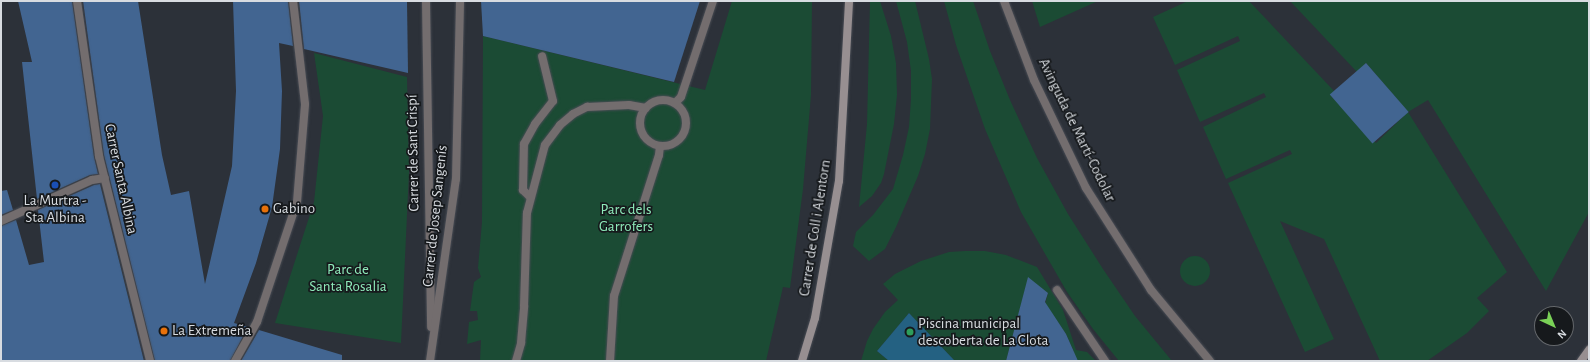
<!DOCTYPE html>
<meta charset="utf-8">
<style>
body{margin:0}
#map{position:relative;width:1590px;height:362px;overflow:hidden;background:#2c3139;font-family:"Alegreya Sans",sans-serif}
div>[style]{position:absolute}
.green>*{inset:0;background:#1b4b34}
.round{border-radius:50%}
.water>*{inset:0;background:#246182}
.building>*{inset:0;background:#426591;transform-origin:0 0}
.roads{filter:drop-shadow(0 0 1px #484c54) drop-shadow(0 0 1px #484c54)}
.lane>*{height:8px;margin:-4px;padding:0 4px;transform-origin:4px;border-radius:4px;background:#736d6e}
.street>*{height:8px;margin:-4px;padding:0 4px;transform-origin:4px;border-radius:4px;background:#736d6e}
.street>.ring{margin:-4px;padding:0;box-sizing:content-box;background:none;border:8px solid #736d6e;border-radius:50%}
.secondary>*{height:8px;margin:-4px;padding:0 4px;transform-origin:4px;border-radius:4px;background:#978f91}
.dots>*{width:11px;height:11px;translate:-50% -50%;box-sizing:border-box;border:2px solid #16191c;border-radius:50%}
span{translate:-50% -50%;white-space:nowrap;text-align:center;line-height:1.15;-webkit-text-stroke:3.5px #16191c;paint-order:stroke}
.street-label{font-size:15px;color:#d8dce1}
.poi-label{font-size:15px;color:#d8dce1}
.left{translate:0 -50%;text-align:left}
.park-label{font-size:15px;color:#8eeaba}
.frame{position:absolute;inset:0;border:2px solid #d8dce1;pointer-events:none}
.north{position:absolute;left:1534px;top:306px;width:40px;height:40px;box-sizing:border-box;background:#16191c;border:1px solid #64676b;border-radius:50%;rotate:136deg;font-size:11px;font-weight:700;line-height:16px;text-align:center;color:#d8dce1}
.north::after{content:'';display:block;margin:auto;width:14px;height:18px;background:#7ad157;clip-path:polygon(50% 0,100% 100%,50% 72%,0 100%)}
</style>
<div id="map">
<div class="green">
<i style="clip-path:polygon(732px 1px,812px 1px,811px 95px,803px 189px,790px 288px,783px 287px,766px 361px,480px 361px,481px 340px,467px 344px,469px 322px,478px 320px,477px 311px,470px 311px,474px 282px,481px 277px,478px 268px,482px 222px,483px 36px,705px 90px)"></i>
<i style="clip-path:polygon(870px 1px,880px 1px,891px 36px,896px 63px,897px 95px,894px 124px,884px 174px,881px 183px,872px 196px,859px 207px,867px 124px)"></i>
<i style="clip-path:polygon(896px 1px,915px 1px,929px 59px,932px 79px,930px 129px,925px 154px,918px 176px,896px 227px,885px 249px,869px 261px,853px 246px,856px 232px,873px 215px,893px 189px,903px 155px,909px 127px,911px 99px,911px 71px,907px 42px)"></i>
<i style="clip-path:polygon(944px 1px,973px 1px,990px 51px,1010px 100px,1037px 158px,1068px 214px,1103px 269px,1135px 316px,1172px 361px,1119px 361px,1093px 329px,1067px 292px,1021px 212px,985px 129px,956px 45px)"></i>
<i style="clip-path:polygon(1032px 1px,1098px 1px,1040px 27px)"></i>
<i style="clip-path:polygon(1188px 1px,1249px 1px,1335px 92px,1331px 96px,1376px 143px,1408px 112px,1366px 63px,1357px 72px,1290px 1px,1589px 1px,1589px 212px,1546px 291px,1428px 100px,1408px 112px,1507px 272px,1477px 298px,1489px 311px,1467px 333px,1427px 361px,1380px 361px,1324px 239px,1280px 221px,1334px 339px,1305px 352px,1228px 183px,1292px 154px,1290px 150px,1226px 179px,1203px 127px,1266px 97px,1264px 93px,1200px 122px,1177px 70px,1240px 41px,1238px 36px,1175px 65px,1153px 17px)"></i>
<i style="clip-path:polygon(314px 53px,407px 77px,409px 172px,401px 343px,275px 323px,314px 202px,323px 116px)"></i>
<i style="clip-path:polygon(965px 251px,985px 251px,1006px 255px,1037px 267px,1063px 310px,1076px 350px,1087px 352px,1096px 361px,1071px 361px,1074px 352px,1066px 334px,1045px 304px,1048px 293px,1028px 279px,1006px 361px,955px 361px,909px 313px,877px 351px,889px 361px,861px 361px,867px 341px,873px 329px,885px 312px,898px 300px,883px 284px,895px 274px,921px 261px,949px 252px)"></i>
<i class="round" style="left:1180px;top:256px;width:30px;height:30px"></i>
</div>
<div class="water">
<i style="clip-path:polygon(909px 313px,955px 361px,889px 361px,877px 351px)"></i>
</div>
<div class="building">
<i style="clip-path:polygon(18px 1px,72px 1px,94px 157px,98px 174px,90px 175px,37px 199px,22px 62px,32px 62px)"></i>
<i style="clip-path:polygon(83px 1px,138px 1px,162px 155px,171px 195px,189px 191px,205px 284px,232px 166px,236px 91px,233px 1px,288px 1px,293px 46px,279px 43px,282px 91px,280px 149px,272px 207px,256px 263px,234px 323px,248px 327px,230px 361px,155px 361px,104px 155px)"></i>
<i style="clip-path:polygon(299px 1px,407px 1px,408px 73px,304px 49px)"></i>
<i style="clip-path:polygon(481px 1px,700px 1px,674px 82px,483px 36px)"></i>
<i style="left:1366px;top:63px;width:65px;height:48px;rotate:49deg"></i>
<i style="clip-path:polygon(100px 184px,144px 361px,1px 361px,1px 226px,16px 220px,29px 265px,44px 262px,38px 210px,94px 185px)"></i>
<i style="clip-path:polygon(7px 190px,13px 210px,1px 215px,1px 191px)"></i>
<i style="clip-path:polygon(1028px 277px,1048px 293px,1045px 302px,1066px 334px,1078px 361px,1006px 361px)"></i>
<i style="clip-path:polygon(259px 330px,342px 355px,342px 361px,241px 361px)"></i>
</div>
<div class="roads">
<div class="lane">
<i style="left:1057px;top:290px;width:86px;rotate:55.9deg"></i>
</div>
<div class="street">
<i style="left:77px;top:1px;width:157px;rotate:81.9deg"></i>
<i style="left:99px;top:156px;width:211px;rotate:76deg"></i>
<i style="left:426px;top:1px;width:326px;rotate:89.1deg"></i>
<i style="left:1004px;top:1px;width:85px;rotate:69.2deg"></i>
<i style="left:1034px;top:80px;width:120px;rotate:64.3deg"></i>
<i style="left:1086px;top:188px;width:121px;rotate:57.5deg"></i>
<i style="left:1151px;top:290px;width:92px;rotate:50.3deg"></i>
<i class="ring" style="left:640px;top:100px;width:38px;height:38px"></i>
<i style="left:675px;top:103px;width:8px;rotate:-45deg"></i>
<i style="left:681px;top:97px;width:101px;rotate:-71.6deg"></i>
<i style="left:530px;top:197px;width:10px;rotate:-135deg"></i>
<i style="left:523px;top:190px;width:46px;rotate:-88.8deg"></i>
<i style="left:524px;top:144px;width:23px;rotate:-61deg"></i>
<i style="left:535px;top:124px;width:29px;rotate:-52deg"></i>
<i style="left:553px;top:101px;width:46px;rotate:-103.7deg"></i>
<i style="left:1px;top:221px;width:100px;rotate:-24.3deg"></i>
<i style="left:92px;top:180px;width:13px;rotate:-9deg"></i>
<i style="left:235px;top:361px;width:45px;rotate:-60.6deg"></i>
<i style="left:257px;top:322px;width:126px;rotate:-71.6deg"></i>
<i style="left:297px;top:202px;width:98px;rotate:-85.3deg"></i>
<i style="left:305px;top:104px;width:104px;rotate:-96.6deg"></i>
<i style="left:430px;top:361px;width:184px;rotate:-81.9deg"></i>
<i style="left:456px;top:179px;width:178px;rotate:-88.7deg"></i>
<i style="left:516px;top:361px;width:19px;rotate:-74deg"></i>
<i style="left:521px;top:343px;width:37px;rotate:-85deg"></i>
<i style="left:524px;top:306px;width:93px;rotate:-88.2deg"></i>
<i style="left:527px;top:213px;width:70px;rotate:-75.2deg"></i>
<i style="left:545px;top:145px;width:25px;rotate:-53deg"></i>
<i style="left:560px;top:125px;width:17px;rotate:-40deg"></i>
<i style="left:573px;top:114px;width:16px;rotate:-27deg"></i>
<i style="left:587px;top:107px;width:42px;rotate:-2.7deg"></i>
<i style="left:629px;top:105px;width:17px;rotate:10deg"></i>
<i style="left:610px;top:361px;width:65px;rotate:-86.5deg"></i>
<i style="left:614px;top:296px;width:148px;rotate:-72.3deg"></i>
<i style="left:659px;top:155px;width:9px;rotate:-84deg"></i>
</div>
<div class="secondary">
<i style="left:802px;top:361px;width:45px;rotate:-73.2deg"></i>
<i style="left:815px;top:318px;width:139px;rotate:-80.1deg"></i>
<i style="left:839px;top:181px;width:180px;rotate:-86.8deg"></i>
<i style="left:1581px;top:361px;width:14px;rotate:-54deg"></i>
</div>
</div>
<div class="dots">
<i style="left:55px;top:185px;background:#1a4fb4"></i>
<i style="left:265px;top:209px;background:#e8710a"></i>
<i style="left:164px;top:331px;background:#e8710a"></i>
<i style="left:910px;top:332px;background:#2e9e5b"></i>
</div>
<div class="street-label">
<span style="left:1077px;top:130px;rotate:64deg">Avinguda de Martí-Codolar</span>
<span style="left:413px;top:153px;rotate:-91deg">Carrer de Sant Crispí</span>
<span style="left:121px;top:179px;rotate:78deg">Carrer Santa Albina</span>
<span style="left:435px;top:216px;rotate:-84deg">Carrer de Josep Sangenís</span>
<span style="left:815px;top:228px;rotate:-81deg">Carrer de Coll i Alentorn</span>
</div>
<div class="poi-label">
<span style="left:55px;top:209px">La Murtra -<br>Sta Albina</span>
<span class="left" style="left:273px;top:209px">Gabino</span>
<span class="left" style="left:918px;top:332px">Piscina municipal<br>descoberta de La Clota</span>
<span class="left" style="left:172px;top:331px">La Extremeña</span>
</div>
<div class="park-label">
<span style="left:626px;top:218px">Parc dels<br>Garrofers</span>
<span style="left:348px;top:278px">Parc de<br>Santa Rosalia</span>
</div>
<div class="frame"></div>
<div class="north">N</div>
</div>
